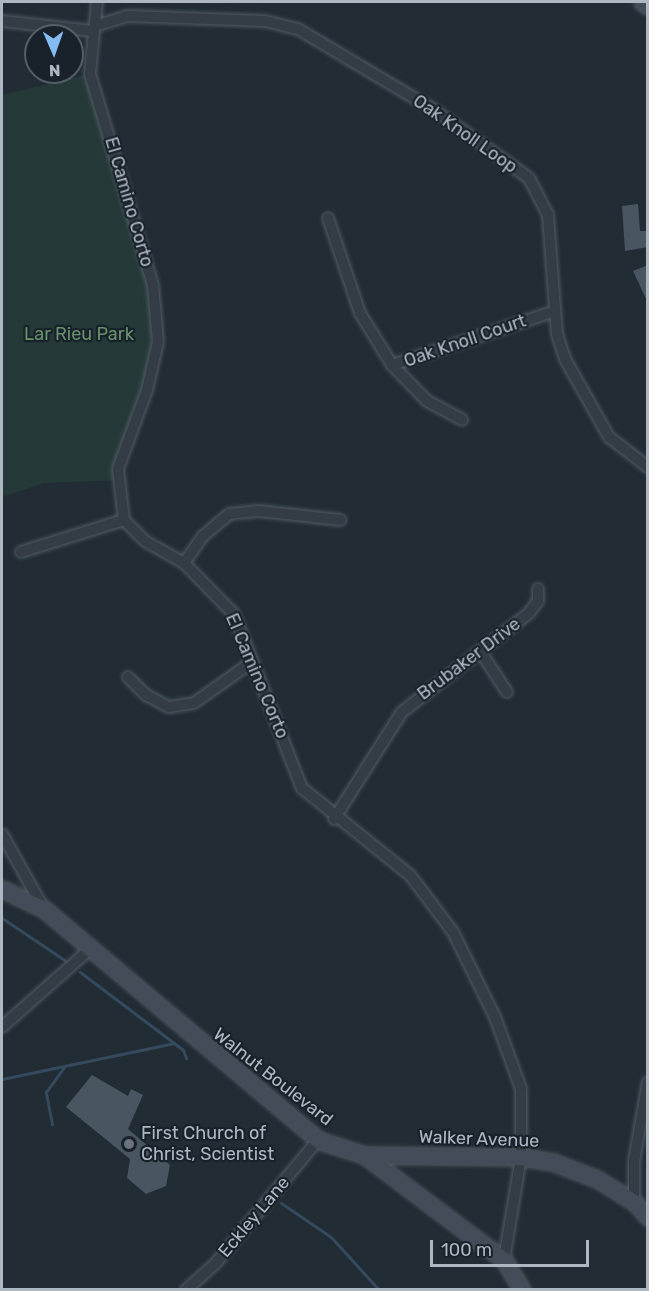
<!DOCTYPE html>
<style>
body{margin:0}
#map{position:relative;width:649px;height:1291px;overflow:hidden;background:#212c35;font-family:Rubik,sans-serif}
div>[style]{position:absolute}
.green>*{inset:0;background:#253a38}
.stream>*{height:3px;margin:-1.5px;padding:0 1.5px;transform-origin:1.5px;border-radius:1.5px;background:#354a5c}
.building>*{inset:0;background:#495661}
.roads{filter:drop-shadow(0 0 2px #515b64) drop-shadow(0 0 2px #515b64)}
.street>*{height:10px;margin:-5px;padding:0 5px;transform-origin:5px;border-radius:5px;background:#343d46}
.secondary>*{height:15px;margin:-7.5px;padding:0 7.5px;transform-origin:7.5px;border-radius:7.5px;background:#424d59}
.dots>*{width:16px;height:16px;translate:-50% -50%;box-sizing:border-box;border:3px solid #19222a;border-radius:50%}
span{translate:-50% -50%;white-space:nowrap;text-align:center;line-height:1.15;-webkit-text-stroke:4.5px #19222a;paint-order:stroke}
.street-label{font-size:18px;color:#aeb8c3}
.park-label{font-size:18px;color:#67926c}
.poi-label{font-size:18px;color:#aeb8c3}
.left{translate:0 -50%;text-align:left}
.frame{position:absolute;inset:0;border:3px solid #aeb8c3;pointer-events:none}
.north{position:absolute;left:24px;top:24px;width:60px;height:60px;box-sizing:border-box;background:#19222a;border:2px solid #555e67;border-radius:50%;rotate:178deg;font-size:16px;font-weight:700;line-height:24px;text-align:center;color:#aeb8c3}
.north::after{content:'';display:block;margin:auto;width:21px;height:27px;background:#84bbf1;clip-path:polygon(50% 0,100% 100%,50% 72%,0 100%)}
.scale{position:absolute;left:430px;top:1240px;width:159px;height:27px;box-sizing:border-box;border:3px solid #aeb8c3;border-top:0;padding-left:8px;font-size:18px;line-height:21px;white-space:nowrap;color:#aeb8c3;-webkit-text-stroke:4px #19222a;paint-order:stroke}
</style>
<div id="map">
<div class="green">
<i style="clip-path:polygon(90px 74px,153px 285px,158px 342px,119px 480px,44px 483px,2px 497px,2px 95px)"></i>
</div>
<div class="stream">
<i style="left:2px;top:918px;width:81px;rotate:33.9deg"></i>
<i style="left:80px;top:972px;width:129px;rotate:37.1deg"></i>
<i style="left:183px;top:1050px;width:9px;rotate:69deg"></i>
<i style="left:2px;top:1079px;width:176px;rotate:-11.8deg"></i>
<i style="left:52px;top:1124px;width:33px;rotate:-101deg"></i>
<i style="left:46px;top:1092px;width:31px;rotate:-54deg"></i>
<i style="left:281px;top:1203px;width:60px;rotate:34.2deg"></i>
<i style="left:331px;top:1237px;width:72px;rotate:47.8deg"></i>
</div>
<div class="building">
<i style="clip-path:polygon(638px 204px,640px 231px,646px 231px,648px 247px,625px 251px,622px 206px)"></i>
<i style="clip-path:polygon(648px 265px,648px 303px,633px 271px)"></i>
<i style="clip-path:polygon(92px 1075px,128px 1096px,131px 1089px,143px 1095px,128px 1129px,170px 1165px,166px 1186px,146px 1194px,127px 1178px,130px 1159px,66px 1107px)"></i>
</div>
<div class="roads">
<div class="street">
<i style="left:97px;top:2px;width:72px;rotate:95.6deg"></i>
<i style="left:90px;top:74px;width:220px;rotate:73.4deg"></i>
<i style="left:153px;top:285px;width:57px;rotate:85deg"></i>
<i style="left:158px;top:342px;width:49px;rotate:102.9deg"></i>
<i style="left:147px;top:390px;width:84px;rotate:110.2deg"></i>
<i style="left:118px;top:469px;width:51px;rotate:83.3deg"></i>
<i style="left:124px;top:520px;width:30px;rotate:45deg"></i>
<i style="left:145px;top:541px;width:45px;rotate:29.4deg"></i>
<i style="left:184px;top:563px;width:71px;rotate:45.6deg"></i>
<i style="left:234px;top:614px;width:187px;rotate:68.7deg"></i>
<i style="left:302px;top:788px;width:139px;rotate:38.9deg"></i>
<i style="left:410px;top:875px;width:71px;rotate:53deg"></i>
<i style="left:453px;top:932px;width:95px;rotate:63.7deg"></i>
<i style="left:495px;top:1017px;width:77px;rotate:70.1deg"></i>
<i style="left:521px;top:1089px;width:68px;rotate:90deg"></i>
<i style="left:521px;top:1157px;width:104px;rotate:99.4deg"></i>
<i style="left:2px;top:21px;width:91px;rotate:6.3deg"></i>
<i style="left:95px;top:26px;width:34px;rotate:-17deg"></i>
<i style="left:128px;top:16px;width:137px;rotate:2.1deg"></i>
<i style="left:265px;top:21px;width:34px;rotate:14deg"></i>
<i style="left:298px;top:29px;width:157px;rotate:30.7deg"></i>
<i style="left:433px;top:109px;width:118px;rotate:35.7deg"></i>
<i style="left:529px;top:178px;width:42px;rotate:62.8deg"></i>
<i style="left:548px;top:215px;width:119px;rotate:85.7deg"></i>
<i style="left:557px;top:334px;width:26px;rotate:72deg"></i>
<i style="left:565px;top:359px;width:90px;rotate:60.6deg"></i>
<i style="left:609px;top:437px;width:49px;rotate:37.6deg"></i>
<i style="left:328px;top:218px;width:100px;rotate:71.4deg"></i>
<i style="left:360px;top:313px;width:61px;rotate:58.4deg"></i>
<i style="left:392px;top:365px;width:50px;rotate:45.8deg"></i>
<i style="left:427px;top:401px;width:40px;rotate:28deg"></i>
<i style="left:392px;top:365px;width:172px;rotate:-18.3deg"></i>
<i style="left:21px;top:552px;width:108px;rotate:-17.3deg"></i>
<i style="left:184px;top:563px;width:33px;rotate:-55deg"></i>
<i style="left:203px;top:536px;width:34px;rotate:-40deg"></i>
<i style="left:229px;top:514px;width:30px;rotate:-6deg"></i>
<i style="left:259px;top:511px;width:82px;rotate:6.3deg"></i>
<i style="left:480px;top:651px;width:49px;rotate:56.6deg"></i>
<i style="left:128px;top:677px;width:25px;rotate:45deg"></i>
<i style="left:146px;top:695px;width:26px;rotate:28deg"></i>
<i style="left:169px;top:707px;width:25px;rotate:-9deg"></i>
<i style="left:194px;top:703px;width:71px;rotate:-35.3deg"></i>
<i style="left:334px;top:819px;width:127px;rotate:-57.6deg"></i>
<i style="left:402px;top:712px;width:161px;rotate:-37.9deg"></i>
<i style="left:529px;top:613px;width:15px;rotate:-53deg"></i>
<i style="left:538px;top:601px;width:12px;rotate:-90deg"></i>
<i style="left:2px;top:834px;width:86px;rotate:60.8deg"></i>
<i style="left:2px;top:1027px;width:115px;rotate:-41.5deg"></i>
<i style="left:634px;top:1202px;width:41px;rotate:-90deg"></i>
<i style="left:634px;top:1161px;width:80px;rotate:-80deg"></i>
<i style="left:186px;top:1290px;width:39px;rotate:-42deg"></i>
<i style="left:215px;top:1264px;width:161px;rotate:-50.3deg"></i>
</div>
<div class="secondary">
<i style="left:642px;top:2px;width:7px;rotate:34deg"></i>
<i style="left:2px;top:889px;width:47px;rotate:25.5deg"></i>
<i style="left:44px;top:909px;width:358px;rotate:40.1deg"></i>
<i style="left:318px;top:1140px;width:48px;rotate:18.1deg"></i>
<i style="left:364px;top:1155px;width:175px;rotate:36.9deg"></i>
<i style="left:504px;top:1260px;width:35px;rotate:59deg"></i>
<i style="left:364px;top:1155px;width:157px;rotate:0.7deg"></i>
<i style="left:521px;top:1157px;width:32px;rotate:9deg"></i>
<i style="left:553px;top:1162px;width:47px;rotate:21.1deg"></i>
<i style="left:597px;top:1179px;width:44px;rotate:31.9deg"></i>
<i style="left:634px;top:1202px;width:21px;rotate:47deg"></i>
</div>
</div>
<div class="dots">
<i style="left:129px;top:1144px;background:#6b7280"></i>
</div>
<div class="street-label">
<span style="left:465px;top:134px;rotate:35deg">Oak Knoll Loop</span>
<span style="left:129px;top:202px;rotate:74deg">El Camino Corto</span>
<span style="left:465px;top:341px;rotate:-19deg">Oak Knoll Court</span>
<span style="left:469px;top:659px;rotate:-37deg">Brubaker Drive</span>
<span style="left:257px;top:676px;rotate:67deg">El Camino Corto</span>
<span style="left:273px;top:1077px;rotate:38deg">Walnut Boulevard</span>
<span style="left:479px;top:1139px;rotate:2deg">Walker Avenue</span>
<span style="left:254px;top:1217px;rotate:-50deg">Eckley Lane</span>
</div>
<div class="park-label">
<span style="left:79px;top:334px">Lar Rieu Park</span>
</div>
<div class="poi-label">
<span class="left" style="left:141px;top:1144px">First Church of<br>Christ, Scientist</span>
</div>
<div class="frame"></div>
<div class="north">N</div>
<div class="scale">100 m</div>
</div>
